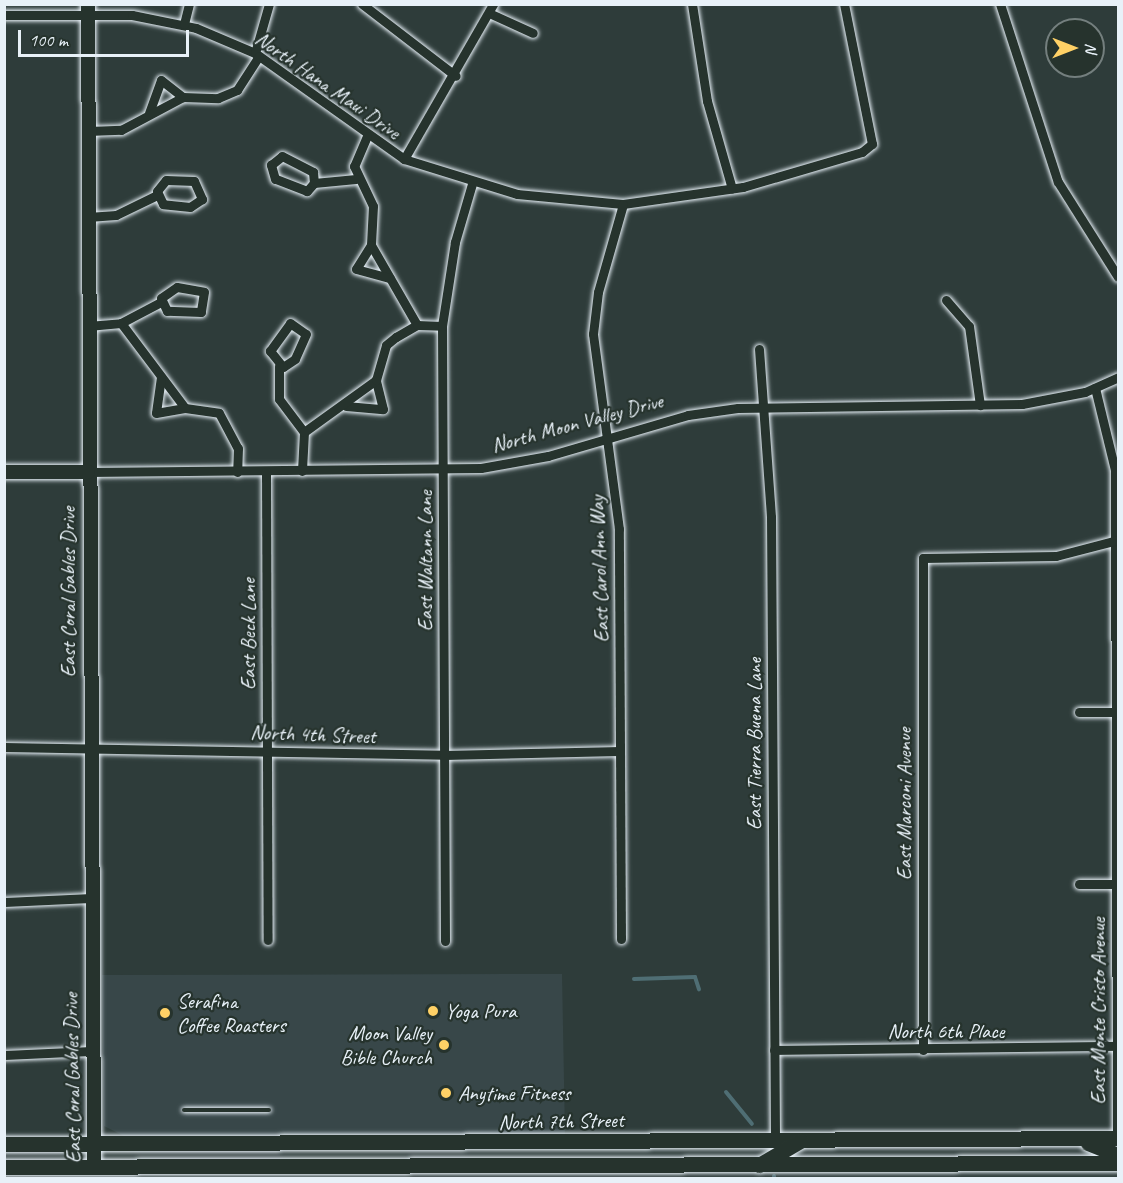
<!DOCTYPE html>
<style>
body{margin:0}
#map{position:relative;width:1123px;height:1183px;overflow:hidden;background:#2e3c3a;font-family:Caveat,sans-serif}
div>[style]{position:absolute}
.built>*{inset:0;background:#384749}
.stream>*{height:4px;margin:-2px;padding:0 2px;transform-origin:2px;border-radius:2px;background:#4f6e74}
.roads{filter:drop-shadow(0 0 2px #e8f1f8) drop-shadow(0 0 2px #e8f1f8)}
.lane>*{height:4.5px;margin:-2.25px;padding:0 2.25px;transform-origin:2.25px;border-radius:2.25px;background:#26332d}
.street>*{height:9px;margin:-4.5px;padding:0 4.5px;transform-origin:4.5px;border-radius:4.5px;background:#26332d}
.secondary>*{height:14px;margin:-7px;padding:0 7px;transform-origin:7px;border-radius:7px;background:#26332d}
.primary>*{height:15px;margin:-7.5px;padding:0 7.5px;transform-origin:7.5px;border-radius:7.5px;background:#26332d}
.dots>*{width:16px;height:16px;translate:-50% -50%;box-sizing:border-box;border:3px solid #26332d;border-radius:50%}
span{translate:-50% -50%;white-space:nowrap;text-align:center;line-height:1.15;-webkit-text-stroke:4.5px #26332d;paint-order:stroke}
.street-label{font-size:21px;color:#e8f1f8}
.poi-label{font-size:21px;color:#e8f1f8}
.left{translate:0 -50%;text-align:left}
.right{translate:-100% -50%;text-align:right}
.frame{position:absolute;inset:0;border:6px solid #e8f1f8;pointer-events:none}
.north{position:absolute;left:1045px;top:18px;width:60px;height:60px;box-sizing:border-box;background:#26332d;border:2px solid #747f7e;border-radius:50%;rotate:90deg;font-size:16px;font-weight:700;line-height:24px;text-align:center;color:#e8f1f8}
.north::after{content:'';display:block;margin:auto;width:21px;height:27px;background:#ffd166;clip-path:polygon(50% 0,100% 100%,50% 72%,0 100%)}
.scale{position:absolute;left:18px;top:30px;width:171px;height:27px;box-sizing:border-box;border:3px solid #e8f1f8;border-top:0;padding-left:8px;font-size:18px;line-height:21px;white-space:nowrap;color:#e8f1f8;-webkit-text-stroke:4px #26332d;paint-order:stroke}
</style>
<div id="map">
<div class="built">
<i style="clip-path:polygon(562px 974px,565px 1134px,124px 1136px,104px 1126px,102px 975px)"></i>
</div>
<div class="stream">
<i style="left:634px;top:979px;width:61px;rotate:-1.9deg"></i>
<i style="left:695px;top:977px;width:13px;rotate:72deg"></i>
<i style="left:726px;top:1092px;width:41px;rotate:50.9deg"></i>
<i style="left:774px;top:1178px;width:2px;rotate:-90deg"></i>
</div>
<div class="roads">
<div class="lane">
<i style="left:184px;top:1110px;width:85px"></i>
</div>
<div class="street">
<i style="left:362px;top:4px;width:118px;rotate:37.5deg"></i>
<i style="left:692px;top:4px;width:98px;rotate:81.2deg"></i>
<i style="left:707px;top:101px;width:91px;rotate:74.1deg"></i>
<i style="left:1000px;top:4px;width:187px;rotate:72deg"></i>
<i style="left:1058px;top:182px;width:112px;rotate:57.7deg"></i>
<i style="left:489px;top:13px;width:48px;rotate:24.4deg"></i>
<i style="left:4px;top:15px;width:128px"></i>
<i style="left:132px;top:15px;width:65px;rotate:11.5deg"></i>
<i style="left:196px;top:28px;width:64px;rotate:23deg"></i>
<i style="left:255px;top:53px;width:183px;rotate:35.4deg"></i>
<i style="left:404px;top:159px;width:118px;rotate:17.2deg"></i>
<i style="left:517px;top:194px;width:106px;rotate:5.4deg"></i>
<i style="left:623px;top:204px;width:121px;rotate:-8.1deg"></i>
<i style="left:743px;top:187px;width:124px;rotate:-16.4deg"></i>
<i style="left:862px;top:152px;width:13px;rotate:-39deg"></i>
<i style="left:872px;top:144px;width:143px;rotate:-101.3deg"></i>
<i style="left:184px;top:24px;width:21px;rotate:-76deg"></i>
<i style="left:255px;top:53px;width:51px;rotate:-74.1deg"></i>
<i style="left:149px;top:113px;width:35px;rotate:-70deg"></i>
<i style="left:161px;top:80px;width:28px;rotate:38deg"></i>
<i style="left:88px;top:131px;width:33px;rotate:-2deg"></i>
<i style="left:121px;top:130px;width:70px;rotate:-28deg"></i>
<i style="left:183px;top:97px;width:35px;rotate:2deg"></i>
<i style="left:218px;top:98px;width:21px;rotate:-23deg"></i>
<i style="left:237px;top:90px;width:40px;rotate:-57.1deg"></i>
<i style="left:367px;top:136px;width:33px;rotate:113deg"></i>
<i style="left:354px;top:166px;width:44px;rotate:64.6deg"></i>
<i style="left:373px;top:206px;width:39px;rotate:93deg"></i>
<i style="left:371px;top:245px;width:92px;rotate:60.1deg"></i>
<i style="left:282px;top:156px;width:35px;rotate:27deg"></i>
<i style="left:313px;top:172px;width:11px;rotate:85deg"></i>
<i style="left:314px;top:183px;width:11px;rotate:131deg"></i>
<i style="left:307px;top:191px;width:34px;rotate:-159deg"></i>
<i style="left:275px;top:179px;width:15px;rotate:-106deg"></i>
<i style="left:271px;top:165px;width:14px;rotate:-39deg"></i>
<i style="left:404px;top:159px;width:179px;rotate:-60.1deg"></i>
<i style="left:166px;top:180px;width:28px;rotate:2deg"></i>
<i style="left:194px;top:181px;width:20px;rotate:66deg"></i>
<i style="left:202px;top:199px;width:14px;rotate:146deg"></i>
<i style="left:190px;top:207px;width:27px;rotate:-174deg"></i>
<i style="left:163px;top:204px;width:14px;rotate:-115deg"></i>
<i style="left:157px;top:191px;width:14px;rotate:-51deg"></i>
<i style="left:314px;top:183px;width:42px;rotate:-5.4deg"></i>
<i style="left:88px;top:217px;width:28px;rotate:-4deg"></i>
<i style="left:116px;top:215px;width:46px;rotate:-26deg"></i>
<i style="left:371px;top:245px;width:28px;rotate:122deg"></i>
<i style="left:356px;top:269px;width:35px;rotate:15deg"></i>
<i style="left:177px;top:287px;width:27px;rotate:10deg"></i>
<i style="left:204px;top:292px;width:20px;rotate:99deg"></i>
<i style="left:201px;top:312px;width:34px;rotate:-178deg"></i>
<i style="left:167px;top:311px;width:14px;rotate:-115deg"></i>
<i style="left:161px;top:298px;width:19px;rotate:-35deg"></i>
<i style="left:946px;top:300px;width:35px;rotate:49deg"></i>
<i style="left:969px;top:326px;width:80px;rotate:82.1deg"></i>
<i style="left:121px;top:323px;width:106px;rotate:53deg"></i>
<i style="left:185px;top:408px;width:34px;rotate:8deg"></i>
<i style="left:219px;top:413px;width:40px;rotate:62deg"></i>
<i style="left:238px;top:448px;width:24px;rotate:92deg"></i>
<i style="left:290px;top:323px;width:19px;rotate:35deg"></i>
<i style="left:306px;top:334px;width:27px;rotate:114deg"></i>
<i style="left:295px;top:359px;width:14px;rotate:146deg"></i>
<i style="left:283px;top:367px;width:21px;rotate:-129deg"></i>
<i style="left:270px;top:351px;width:34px;rotate:-54deg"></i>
<i style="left:88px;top:326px;width:33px;rotate:-5deg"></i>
<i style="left:121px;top:323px;width:45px;rotate:-27.7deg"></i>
<i style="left:759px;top:349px;width:168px;rotate:85.9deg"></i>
<i style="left:771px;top:517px;width:623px;rotate:89.63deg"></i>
<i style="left:279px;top:366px;width:33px;rotate:90deg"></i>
<i style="left:279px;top:399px;width:41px;rotate:52.9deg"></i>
<i style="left:304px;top:432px;width:39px;rotate:93deg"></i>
<i style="left:161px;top:377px;width:36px;rotate:98deg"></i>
<i style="left:156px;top:413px;width:29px;rotate:-10deg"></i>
<i style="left:1095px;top:388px;width:84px;rotate:76.3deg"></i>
<i style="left:1115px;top:470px;width:668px;rotate:89.83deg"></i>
<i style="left:346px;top:406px;width:37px;rotate:5deg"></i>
<i style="left:383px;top:409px;width:30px;rotate:-104deg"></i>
<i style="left:304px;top:432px;width:89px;rotate:-35.8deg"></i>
<i style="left:376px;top:380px;width:36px;rotate:-74deg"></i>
<i style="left:386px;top:345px;width:13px;rotate:-39deg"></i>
<i style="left:396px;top:337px;width:24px;rotate:-30deg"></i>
<i style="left:417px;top:325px;width:25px;rotate:2deg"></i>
<i style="left:88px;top:472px;width:393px;rotate:-0.6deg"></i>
<i style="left:481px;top:468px;width:68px;rotate:-10.2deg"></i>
<i style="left:548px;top:456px;width:146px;rotate:-16.3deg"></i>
<i style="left:688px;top:415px;width:50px;rotate:-8deg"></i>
<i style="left:738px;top:408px;width:284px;rotate:-0.8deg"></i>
<i style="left:1022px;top:404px;width:64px;rotate:-10.8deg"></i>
<i style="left:1085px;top:392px;width:36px;rotate:-24deg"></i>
<i style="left:266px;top:472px;width:468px;rotate:89.8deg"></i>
<i style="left:1079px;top:712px;width:39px"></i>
<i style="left:4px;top:747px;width:440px;rotate:1deg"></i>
<i style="left:444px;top:755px;width:176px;rotate:-1.3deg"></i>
<i style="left:1079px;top:884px;width:39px"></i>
<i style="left:4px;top:902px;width:88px;rotate:-2.6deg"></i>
<i style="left:621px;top:939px;width:410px;rotate:-90.3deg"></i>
<i style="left:619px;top:529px;width:197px;rotate:-97.6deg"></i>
<i style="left:593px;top:334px;width:42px;rotate:-83.2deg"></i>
<i style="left:598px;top:292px;width:91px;rotate:-74.1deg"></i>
<i style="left:445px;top:941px;width:615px;rotate:-90.28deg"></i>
<i style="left:442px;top:326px;width:85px;rotate:-81.2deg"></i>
<i style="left:455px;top:242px;width:60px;rotate:-73.7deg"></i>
<i style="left:774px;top:1050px;width:344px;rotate:-0.7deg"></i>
<i style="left:923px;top:1050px;width:492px;rotate:-90deg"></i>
<i style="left:923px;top:558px;width:133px;rotate:-0.9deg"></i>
<i style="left:1056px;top:556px;width:64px;rotate:-14.5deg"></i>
<i style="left:4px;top:1055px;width:88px;rotate:-2.6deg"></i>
</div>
<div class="secondary">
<i style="left:88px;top:4px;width:1163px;rotate:89.7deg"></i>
<i style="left:4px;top:472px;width:84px"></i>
</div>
<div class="primary">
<i style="left:1088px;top:1143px;width:32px;rotate:22deg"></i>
<i style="left:4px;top:1144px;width:1114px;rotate:-0.31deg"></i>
<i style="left:759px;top:1165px;width:48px;rotate:-30.3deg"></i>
<i style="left:4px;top:1167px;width:1114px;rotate:-0.21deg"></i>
</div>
</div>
<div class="dots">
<i style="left:433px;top:1011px;background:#ffd166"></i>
<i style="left:165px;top:1013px;background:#ffd166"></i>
<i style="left:444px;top:1045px;background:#ffd166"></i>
<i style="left:446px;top:1093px;background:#ffd166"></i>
</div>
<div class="street-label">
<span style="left:328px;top:85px;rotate:35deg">North Hana Maui Drive</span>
<span style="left:577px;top:423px;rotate:-15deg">North Moon Valley Drive</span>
<span style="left:425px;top:561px;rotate:-90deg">East Waltann Lane</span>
<span style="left:599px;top:569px;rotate:-92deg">East Carol Ann Way</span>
<span style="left:68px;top:592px;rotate:-90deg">East Coral Gables Drive</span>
<span style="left:248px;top:634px;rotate:-90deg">East Beck Lane</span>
<span style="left:313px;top:734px;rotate:2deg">North 4th Street</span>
<span style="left:754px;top:744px;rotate:-90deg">East Tierra Buena Lane</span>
<span style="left:904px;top:804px;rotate:-90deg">East Marconi Avenue</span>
<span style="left:1098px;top:1011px;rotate:-90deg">East Monte Cristo Avenue</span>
<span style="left:946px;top:1031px">North 6th Place</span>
<span style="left:72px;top:1078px;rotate:-91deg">East Coral Gables Drive</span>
<span style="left:561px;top:1121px;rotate:-1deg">North 7th Street</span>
</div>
<div class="poi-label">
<span class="left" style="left:177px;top:1013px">Serafina<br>Coffee Roasters</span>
<span class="left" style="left:445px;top:1011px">Yoga Pura</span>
<span class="right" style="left:432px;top:1045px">Moon Valley<br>Bible Church</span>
<span class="left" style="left:458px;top:1093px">Anytime Fitness</span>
</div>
<div class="frame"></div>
<div class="north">N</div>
<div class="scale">100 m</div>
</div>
